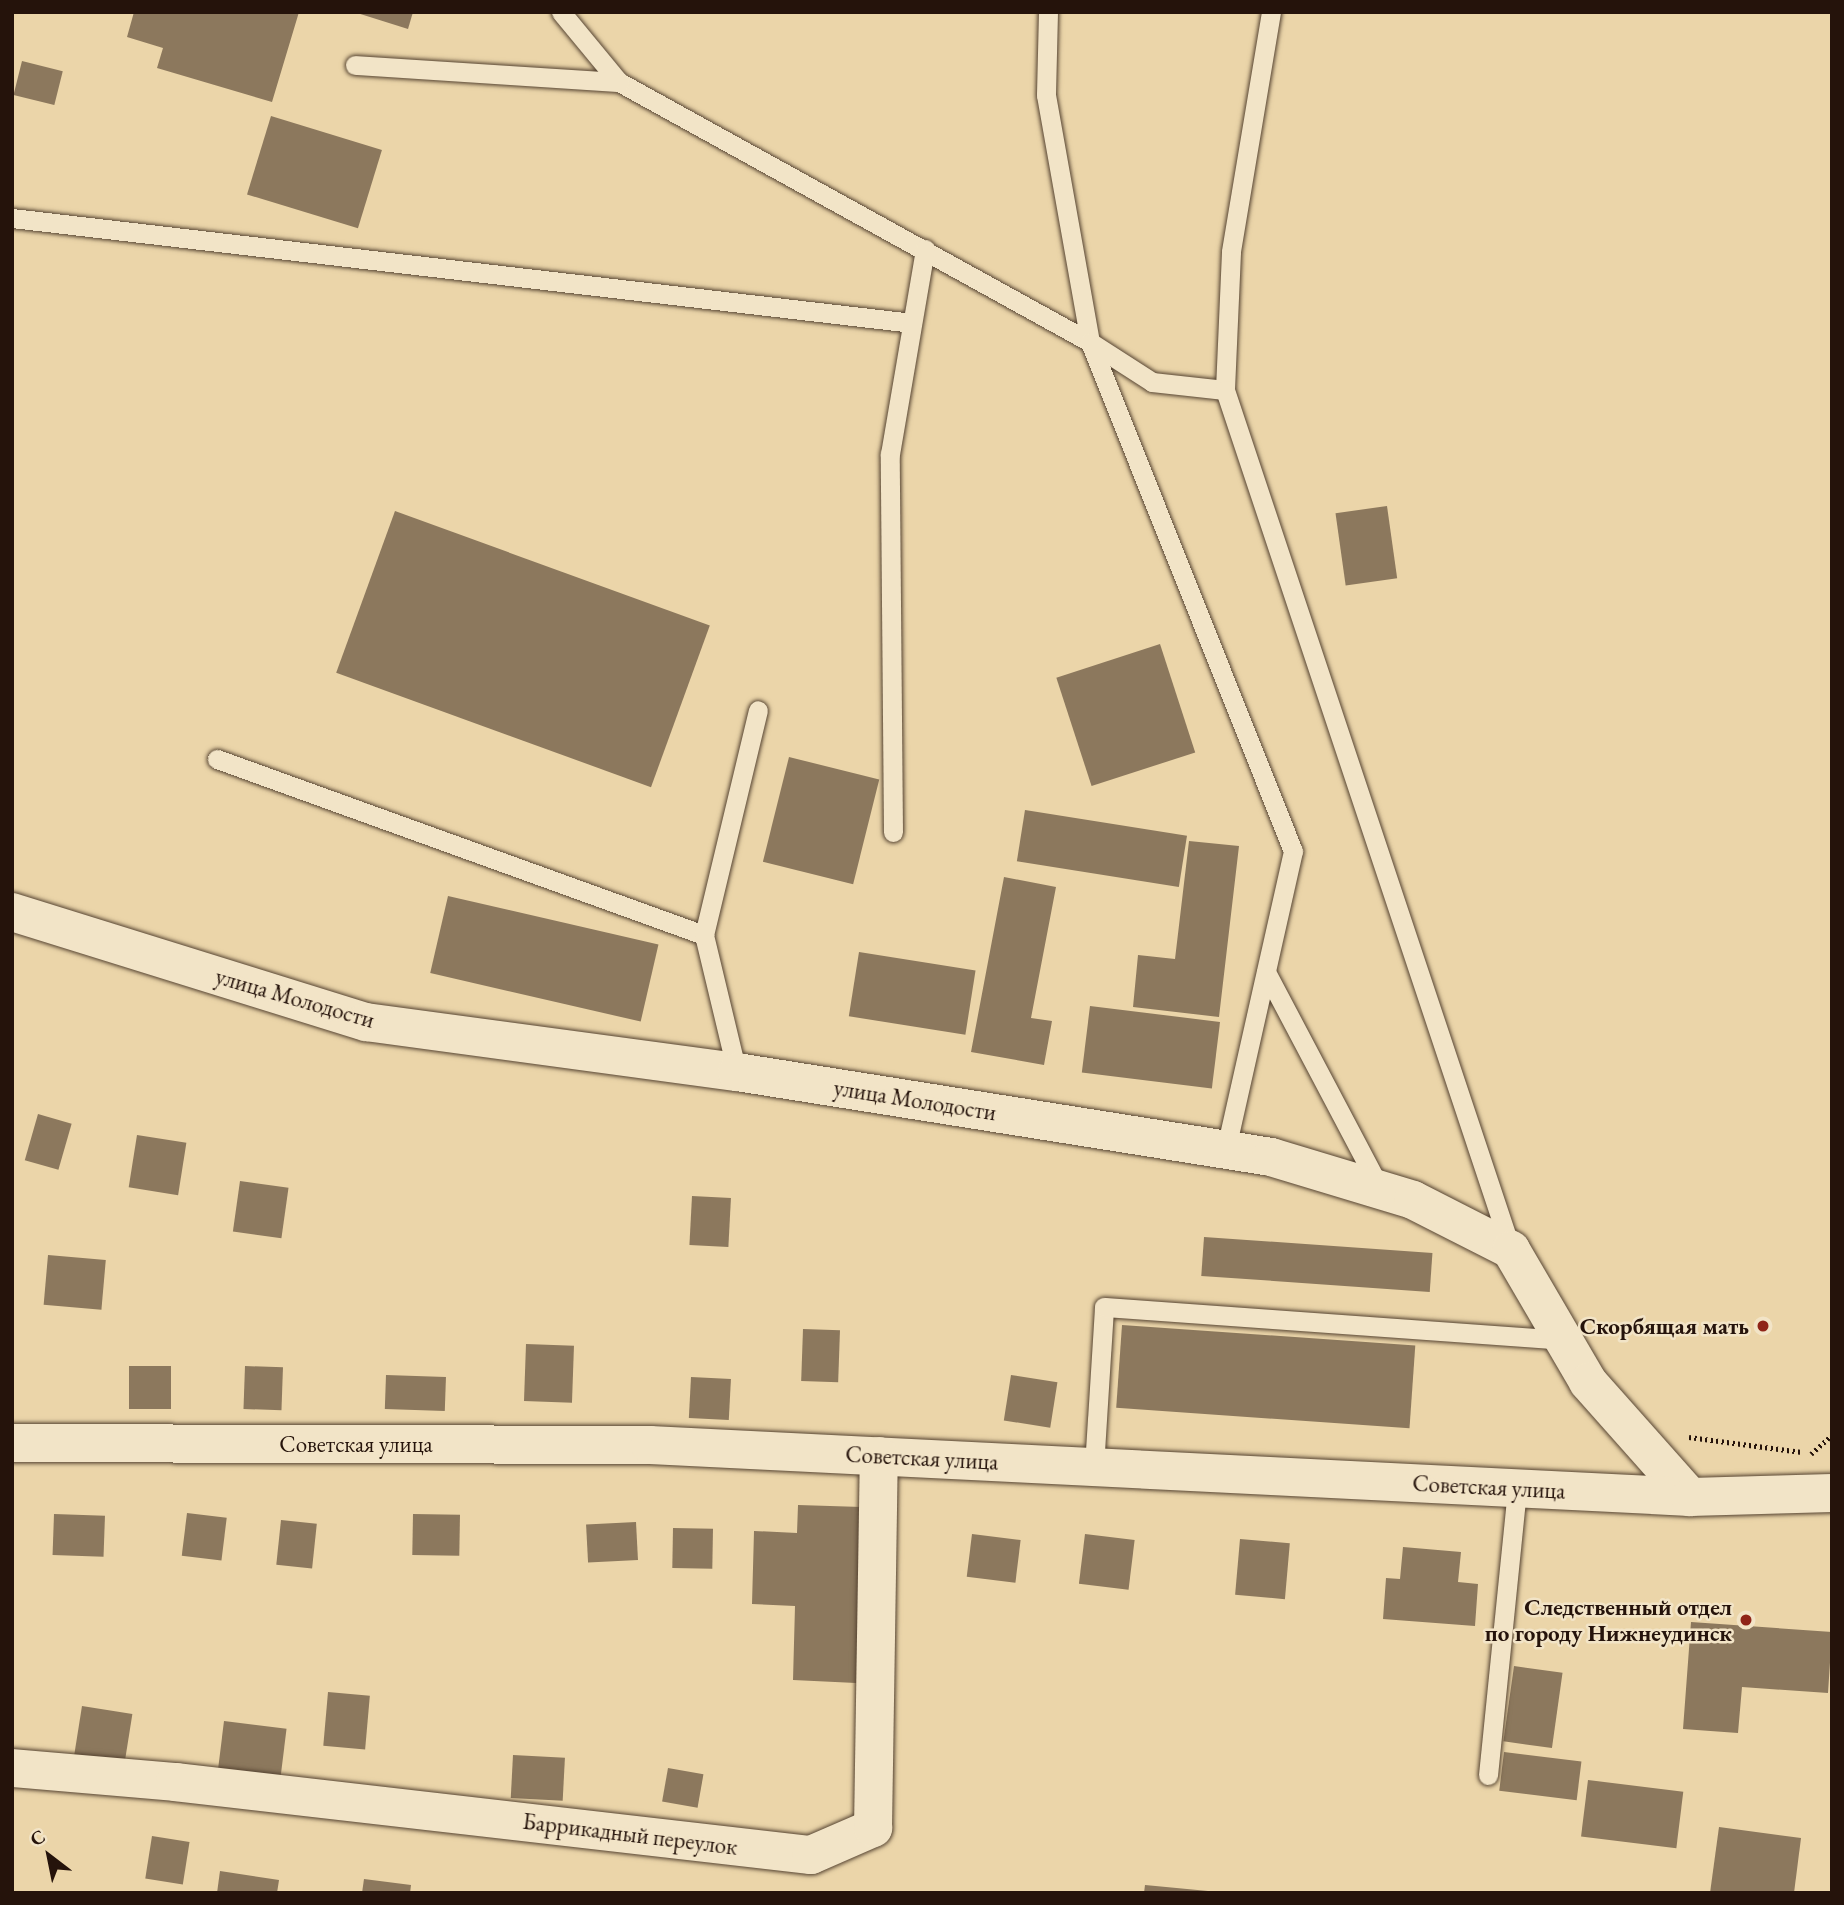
<!DOCTYPE html>
<meta charset="utf-8">
<style>
body{margin:0}
#map{position:relative;width:1844px;height:1905px;overflow:hidden;background:#ebd5a9;font-family:"EB Garamond",serif}
div>[style]{position:absolute}
.building>*{inset:0;background:#8c785d;transform-origin:0 0}
.path>*{height:4.5px;margin-top:-2.25px;transform-origin:0;background:repeating-linear-gradient(90deg,#25130b 0 2px,transparent 0 5.5px)}
.roads{filter:drop-shadow(0 0 2px #564432) drop-shadow(0 0 2px #564432)}
.lane>*{height:19px;margin:-9.5px;padding:0 9.5px;transform-origin:9.5px;border-radius:9.5px;background:#f2e4c7}
.street>*{height:38px;margin:-19px;padding:0 19px;transform-origin:19px;border-radius:19px;background:#f2e4c7}
.dots>*{width:19px;height:19px;translate:-50% -50%;box-sizing:border-box;border:4px solid #f2e4c7;border-radius:50%}
span{translate:-50% -50%;white-space:nowrap;text-align:center;line-height:1.15;-webkit-text-stroke:5px #f2e4c7;paint-order:stroke}
.street-label{font-size:23px;color:#25130b}
.poi-label{font-size:23px;color:#25130b;font-weight:700}
.right{translate:-100% -50%;text-align:right}
.frame{position:absolute;inset:0;border:14px solid #25130b;pointer-events:none}
.north{position:absolute;left:14px;top:1821px;width:70px;height:70px;-webkit-text-stroke:5px #f2e4c7;paint-order:stroke;rotate:328deg;font-size:19px;font-weight:700;line-height:28px;text-align:center;color:#25130b}
.north::after{content:'';display:block;margin:auto;width:24px;height:32px;background:#25130b;clip-path:polygon(50% 0,100% 100%,50% 72%,0 100%)}
</style>
<div id="map">
<div class="building">
<i style="clip-path:polygon(134px 12px,299px 12px,272px 102px,157px 68px,163px 48px,127px 37px)"></i>
<i style="clip-path:polygon(354px 12px,413px 12px,408px 29px)"></i>
<i style="left:22px;top:61px;width:42px;height:35px;rotate:14deg"></i>
<i style="left:271px;top:116px;width:116px;height:82px;rotate:17deg"></i>
<i style="left:1387px;top:506px;width:73px;height:52px;rotate:82deg"></i>
<i style="left:395px;top:511px;width:335px;height:172px;rotate:20deg"></i>
<i style="left:1160px;top:644px;width:114px;height:109px;rotate:72deg"></i>
<i style="left:789px;top:757px;width:93px;height:108px;rotate:14deg"></i>
<i style="left:1025px;top:810px;width:164px;height:52px;rotate:9deg"></i>
<i style="clip-path:polygon(1189px 841px,1239px 846px,1219px 1017px,1133px 1007px,1138px 955px,1175px 959px)"></i>
<i style="clip-path:polygon(1004px 877px,1056px 887px,1031px 1018px,1052px 1021px,1044px 1065px,971px 1052px)"></i>
<i style="left:448px;top:896px;width:216px;height:79px;rotate:13deg"></i>
<i style="left:859px;top:952px;width:118px;height:65px;rotate:9deg"></i>
<i style="left:1090px;top:1006px;width:131px;height:67px;rotate:7deg"></i>
<i style="left:38px;top:1114px;width:35px;height:48px;rotate:16deg"></i>
<i style="left:137px;top:1135px;width:50px;height:53px;rotate:9deg"></i>
<i style="left:240px;top:1181px;width:49px;height:51px;rotate:8deg"></i>
<i style="left:692px;top:1196px;width:39px;height:49px;rotate:3deg"></i>
<i style="left:1204px;top:1237px;width:229px;height:39px;rotate:4deg"></i>
<i style="left:48px;top:1255px;width:58px;height:50px;rotate:5deg"></i>
<i style="left:1122px;top:1325px;width:294px;height:83px;rotate:4deg"></i>
<i style="left:803px;top:1329px;width:37px;height:52px;rotate:2deg"></i>
<i style="left:526px;top:1344px;width:48px;height:57px;rotate:2deg"></i>
<i style="left:129px;top:1366px;width:42px;height:43px"></i>
<i style="left:245px;top:1366px;width:38px;height:43px;rotate:2deg"></i>
<i style="left:386px;top:1375px;width:60px;height:34px;rotate:2deg"></i>
<i style="left:1011px;top:1375px;width:47px;height:46px;rotate:9deg"></i>
<i style="left:691px;top:1377px;width:40px;height:41px;rotate:3deg"></i>
<i style="clip-path:polygon(798px 1505px,862px 1507px,856px 1683px,793px 1680px,795px 1606px,752px 1604px,754px 1531px,797px 1533px)"></i>
<i style="left:187px;top:1513px;width:40px;height:43px;rotate:7deg"></i>
<i style="left:54px;top:1514px;width:51px;height:41px;rotate:2deg"></i>
<i style="left:413px;top:1514px;width:47px;height:41px;rotate:1deg"></i>
<i style="left:281px;top:1520px;width:36px;height:45px;rotate:6deg"></i>
<i style="left:636px;top:1522px;width:38px;height:50px;rotate:87deg"></i>
<i style="left:673px;top:1528px;width:40px;height:40px;rotate:1deg"></i>
<i style="left:972px;top:1534px;width:49px;height:43px;rotate:7deg"></i>
<i style="left:1085px;top:1534px;width:50px;height:50px;rotate:7deg"></i>
<i style="left:1240px;top:1539px;width:50px;height:56px;rotate:5deg"></i>
<i style="clip-path:polygon(1403px 1547px,1461px 1552px,1458px 1582px,1478px 1584px,1475px 1626px,1383px 1619px,1386px 1578px,1400px 1579px)"></i>
<i style="clip-path:polygon(1691px 1622px,1832px 1632px,1828px 1693px,1742px 1687px,1738px 1733px,1683px 1729px)"></i>
<i style="left:1514px;top:1666px;width:49px;height:76px;rotate:8deg"></i>
<i style="left:328px;top:1692px;width:42px;height:54px;rotate:5deg"></i>
<i style="left:82px;top:1706px;width:51px;height:53px;rotate:9deg"></i>
<i style="left:224px;top:1721px;width:63px;height:51px;rotate:7deg"></i>
<i style="left:1504px;top:1752px;width:78px;height:39px;rotate:7deg"></i>
<i style="left:513px;top:1755px;width:52px;height:43px;rotate:3deg"></i>
<i style="left:668px;top:1768px;width:36px;height:34px;rotate:10deg"></i>
<i style="left:1588px;top:1780px;width:96px;height:57px;rotate:7deg"></i>
<i style="clip-path:polygon(1719px 1827px,1801px 1838px,1794px 1893px,1710px 1893px)"></i>
<i style="left:152px;top:1836px;width:38px;height:43px;rotate:9deg"></i>
<i style="clip-path:polygon(220px 1871px,279px 1880px,277px 1893px,217px 1893px)"></i>
<i style="clip-path:polygon(364px 1879px,411px 1885px,410px 1893px,362px 1893px)"></i>
<i style="clip-path:polygon(1145px 1885px,1208px 1891px,1207px 1893px,1144px 1893px)"></i>
</div>
<div class="path">
<i style="left:1689px;top:1437px;width:114px;rotate:7.6deg"></i>
<i style="left:1811px;top:1454px;width:28px;rotate:-42deg"></i>
</div>
<div class="roads">
<div class="lane">
<i style="left:561px;top:12px;width:91px;rotate:50.4deg"></i>
<i style="left:619px;top:82px;width:538px;rotate:28.9deg"></i>
<i style="left:1090px;top:342px;width:74px;rotate:32.8deg"></i>
<i style="left:1152px;top:382px;width:73px;rotate:6.3deg"></i>
<i style="left:1048px;top:12px;width:83px;rotate:91.4deg"></i>
<i style="left:1046px;top:95px;width:251px;rotate:79.9deg"></i>
<i style="left:1090px;top:342px;width:548px;rotate:68.26deg"></i>
<i style="left:1293px;top:851px;width:305px;rotate:102.7deg"></i>
<i style="left:1271px;top:12px;width:243px;rotate:99.5deg"></i>
<i style="left:1231px;top:252px;width:138px;rotate:92.5deg"></i>
<i style="left:1225px;top:390px;width:905px;rotate:71.59deg"></i>
<i style="left:355px;top:65px;width:265px;rotate:3.7deg"></i>
<i style="left:12px;top:218px;width:906px;rotate:6.65deg"></i>
<i style="left:217px;top:759px;width:518px;rotate:19.87deg"></i>
<i style="left:704px;top:935px;width:141px;rotate:76.5deg"></i>
<i style="left:893px;top:832px;width:378px;rotate:-90.5deg"></i>
<i style="left:890px;top:454px;width:208px;rotate:-80.3deg"></i>
<i style="left:704px;top:935px;width:231px;rotate:-76.5deg"></i>
<i style="left:1266px;top:972px;width:244px;rotate:62.2deg"></i>
<i style="left:1094px;top:1467px;width:160px;rotate:-86.4deg"></i>
<i style="left:1104px;top:1307px;width:461px;rotate:4.1deg"></i>
<i style="left:1488px;top:1775px;width:288px;rotate:-84.2deg"></i>
</div>
<div class="street">
<i style="left:12px;top:912px;width:371px;rotate:17.3deg"></i>
<i style="left:366px;top:1022px;width:374px;rotate:7.7deg"></i>
<i style="left:737px;top:1072px;width:541px;rotate:9.04deg"></i>
<i style="left:1271px;top:1157px;width:148px;rotate:16.8deg"></i>
<i style="left:1413px;top:1200px;width:110px;rotate:27deg"></i>
<i style="left:1511px;top:1250px;width:153px;rotate:59.7deg"></i>
<i style="left:1588px;top:1382px;width:154px;rotate:48.4deg"></i>
<i style="left:12px;top:1443px;width:638px;rotate:0.18deg"></i>
<i style="left:650px;top:1445px;width:1041px;rotate:2.86deg"></i>
<i style="left:1690px;top:1497px;width:142px;rotate:-1.6deg"></i>
<i style="left:12px;top:1768px;width:164px;rotate:4.9deg"></i>
<i style="left:175px;top:1782px;width:640px;rotate:6.55deg"></i>
<i style="left:811px;top:1855px;width:68px;rotate:-23.5deg"></i>
<i style="left:873px;top:1828px;width:372px;rotate:-89.1deg"></i>
</div>
</div>
<div class="dots">
<i style="left:1763px;top:1326px;background:#8f2418"></i>
<i style="left:1746px;top:1620px;background:#8f2418"></i>
</div>
<div class="street-label">
<span style="left:295px;top:998px;rotate:16deg">улица Молодости</span>
<span style="left:915px;top:1100px;rotate:9deg">улица Молодости</span>
<span style="left:356px;top:1444px">Советская улица</span>
<span style="left:922px;top:1458px;rotate:3deg">Советская улица</span>
<span style="left:1489px;top:1487px;rotate:3deg">Советская улица</span>
<span style="left:630px;top:1834px;rotate:7deg">Баррикадный переулок</span>
</div>
<div class="poi-label">
<span class="right" style="left:1749px;top:1326px">Скорбящая мать</span>
<span class="right" style="left:1732px;top:1620px">Следственный отдел<br>по городу Нижнеудинск</span>
</div>
<div class="frame"></div>
<div class="north">С</div>
</div>
